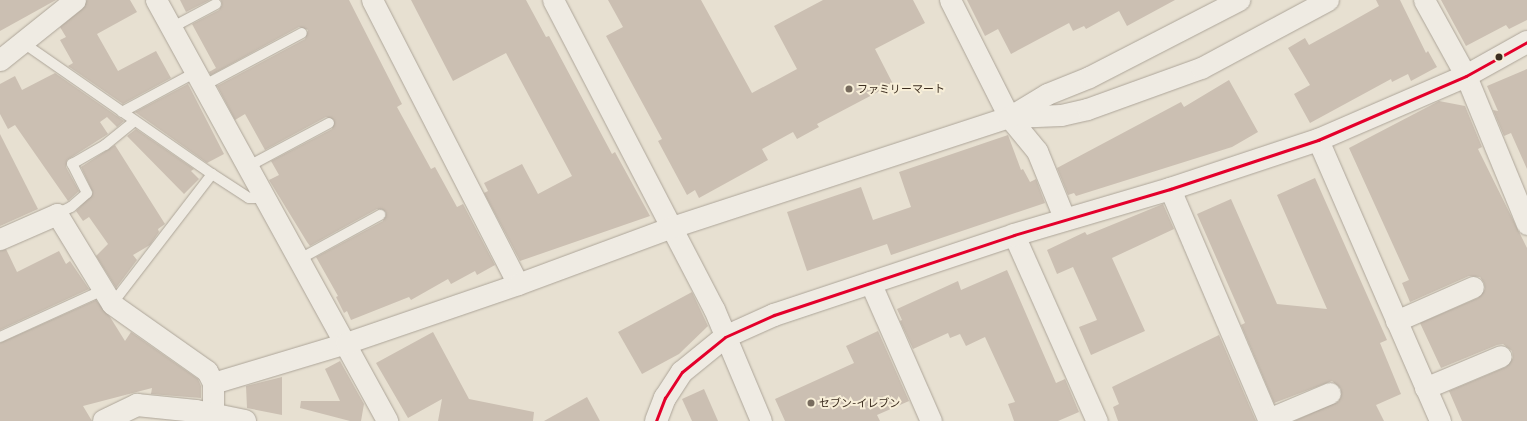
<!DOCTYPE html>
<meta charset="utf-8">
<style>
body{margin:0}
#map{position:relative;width:1527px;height:421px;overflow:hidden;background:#e7e0d1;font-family:"IBM Plex Serif","Noto Sans JP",serif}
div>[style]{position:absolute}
.building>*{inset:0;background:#cbbfb2}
.roads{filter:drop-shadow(0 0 1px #ada599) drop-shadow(0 0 1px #ada599)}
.service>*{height:10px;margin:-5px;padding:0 5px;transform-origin:5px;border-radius:5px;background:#efebe3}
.minor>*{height:21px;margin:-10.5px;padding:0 10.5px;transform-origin:10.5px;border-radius:10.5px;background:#efebe3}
.secondary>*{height:22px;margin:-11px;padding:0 11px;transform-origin:11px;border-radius:11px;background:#efebe3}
.bus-1>*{height:3px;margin:-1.5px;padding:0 1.5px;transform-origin:1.5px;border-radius:1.5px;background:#e4002b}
.dots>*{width:11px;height:11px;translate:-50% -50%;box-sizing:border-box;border:2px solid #f7eed8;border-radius:50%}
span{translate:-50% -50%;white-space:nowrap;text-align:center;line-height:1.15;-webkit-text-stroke:4px #f7eed8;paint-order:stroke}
.poi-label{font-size:11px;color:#3d2e20}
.left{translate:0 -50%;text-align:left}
</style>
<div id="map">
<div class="building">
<i style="clip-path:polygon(0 0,56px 0,0 31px)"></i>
<i style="clip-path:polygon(87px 0,130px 0,137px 12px,97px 34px,118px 71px,156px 51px,171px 78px,123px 104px,68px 66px,73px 63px,60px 40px,66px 37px,60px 27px,82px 9px)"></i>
<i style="clip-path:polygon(180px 0,210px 0,186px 12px)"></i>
<i style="clip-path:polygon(221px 0,349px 0,402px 104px,397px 107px,431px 169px,435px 167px,457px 207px,463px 204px,495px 265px,477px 275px,475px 271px,451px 284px,448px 279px,411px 300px,409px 297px,351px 320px,347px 311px,344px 313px,336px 297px,338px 296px,316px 257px,383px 221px,386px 212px,377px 209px,310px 246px,307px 242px,269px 180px,279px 175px,271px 161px,332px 129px,334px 120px,326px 117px,265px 150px,245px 114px,235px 120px,217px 86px,305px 39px,308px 30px,299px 27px,211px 75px,209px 72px,216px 68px,192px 24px,219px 10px,222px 5px)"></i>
<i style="clip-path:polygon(411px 0,526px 0,546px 37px,549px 36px,612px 154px,615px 152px,650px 216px,520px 261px,484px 193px,488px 191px,484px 183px,522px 164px,538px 194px,572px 176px,506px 53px,453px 81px)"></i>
<i style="clip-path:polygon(608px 0,701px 0,752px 93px,797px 69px,774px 26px,823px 0,913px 0,925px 23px,875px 49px,893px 84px,817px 124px,819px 127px,797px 139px,793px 132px,762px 149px,768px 160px,699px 198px,695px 190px,687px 195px,658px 141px,662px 139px,606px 36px,623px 27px)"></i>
<i style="clip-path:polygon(967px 0,1175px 0,1127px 26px,1119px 11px,1086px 29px,1084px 26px,1073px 31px,1069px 23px,1011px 54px,998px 29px,985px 36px)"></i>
<i style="clip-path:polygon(1376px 0,1400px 0,1426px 53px,1428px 51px,1437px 67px,1411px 81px,1408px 74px,1392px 82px,1391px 79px,1310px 123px,1294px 94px,1310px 85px,1288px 48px,1305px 38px,1309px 45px,1342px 27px,1379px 6px)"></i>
<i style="clip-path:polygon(1441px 0,1527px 0,1527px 20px,1509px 29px,1506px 25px,1466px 46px)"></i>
<i style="clip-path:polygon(1527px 69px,1527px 169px,1511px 133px,1504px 136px,1493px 110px,1498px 111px,1487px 86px)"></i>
<i style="clip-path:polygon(55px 73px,124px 121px,117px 127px,107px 117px,100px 122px,108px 134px,67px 160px,66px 167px,79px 191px,68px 201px,15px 125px,8px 129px,0 114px,0 84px,15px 76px,22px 90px)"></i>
<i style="clip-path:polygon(1229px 80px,1258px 132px,1232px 147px,1076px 196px,1074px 193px,1068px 195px,1057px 168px,1181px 102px,1184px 107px)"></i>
<i style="clip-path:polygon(188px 84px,224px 154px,207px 163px,135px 112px)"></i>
<i style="clip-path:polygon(1439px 101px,1465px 106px,1482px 147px,1478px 149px,1527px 248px,1527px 421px,1462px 421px,1449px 391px,1506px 367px,1513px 358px,1512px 351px,1503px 344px,1497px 345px,1441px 368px,1420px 323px,1478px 298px,1485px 289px,1484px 283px,1480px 277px,1469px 276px,1410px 302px,1402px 283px,1409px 280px,1349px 148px)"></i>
<i style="clip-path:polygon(136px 129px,194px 169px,191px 171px,199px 179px,184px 194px,127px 136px)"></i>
<i style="clip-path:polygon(0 134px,38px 209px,0 226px)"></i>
<i style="clip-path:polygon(1008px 135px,1021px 170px,1023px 169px,1030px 182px,1036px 179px,1045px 203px,891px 255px,887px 244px,807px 271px,787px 212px,861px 187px,873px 220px,911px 207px,899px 172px)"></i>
<i style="clip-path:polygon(115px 145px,165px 224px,158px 229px,159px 232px,150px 245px,133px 255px,137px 260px,116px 288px,96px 256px,108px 244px,89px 217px,83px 221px,76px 211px,93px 193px,81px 167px)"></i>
<i style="clip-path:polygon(1315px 178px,1387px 340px,1380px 343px,1401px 394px,1376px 405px,1384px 421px,1294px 421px,1339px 401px,1341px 389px,1332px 381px,1274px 403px,1241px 325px,1245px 323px,1197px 214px,1231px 199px,1277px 304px,1327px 309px,1277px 195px)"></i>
<i style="clip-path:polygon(1163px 204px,1174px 229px,1112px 258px,1145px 331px,1091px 355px,1079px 327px,1097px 320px,1073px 267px,1057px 274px,1047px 250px,1085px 232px,1087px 235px)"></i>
<i style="clip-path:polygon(6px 249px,17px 272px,59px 251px,66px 264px,70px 261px,89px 289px,0 330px,0 251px)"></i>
<i style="clip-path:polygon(1007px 270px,1056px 383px,1065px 379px,1079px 412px,1058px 421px,1014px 421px,1008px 404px,1015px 402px,985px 337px,966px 346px,960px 334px,950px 338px,948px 333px,913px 349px,900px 321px,902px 320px,897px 309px,958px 281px,961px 290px)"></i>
<i style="clip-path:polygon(692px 292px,708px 326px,679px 354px,642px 374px,618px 332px)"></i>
<i style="clip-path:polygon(96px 300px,110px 317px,125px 341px,131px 332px,198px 379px,201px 386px,201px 398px,151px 394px,152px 388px,83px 406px,92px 421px,0 421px,0 343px)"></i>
<i style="clip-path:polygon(878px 331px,909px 401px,877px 415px,880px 421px,785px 421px,775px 399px,854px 363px,846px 346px)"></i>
<i style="clip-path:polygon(433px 332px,469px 399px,534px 412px,533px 421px,438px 421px,442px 399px,408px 418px,376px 363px)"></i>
<i style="clip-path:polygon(1219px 335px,1256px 421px,1118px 421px,1113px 407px,1119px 404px,1112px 387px)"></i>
<i style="clip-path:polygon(340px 361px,364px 404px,361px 421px,350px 421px,300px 408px,301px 401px,340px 401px,325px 369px)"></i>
<i style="clip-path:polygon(282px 377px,282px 415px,247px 408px,246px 386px)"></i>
<i style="clip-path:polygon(704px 389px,718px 421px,692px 421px,682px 399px)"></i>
<i style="clip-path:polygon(587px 397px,600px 421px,544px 421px)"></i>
</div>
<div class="roads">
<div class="service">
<i style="left:171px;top:28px;width:51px;rotate:-28.1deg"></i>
<i style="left:22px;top:42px;width:231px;rotate:34.8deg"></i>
<i style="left:212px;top:174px;width:44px;rotate:33deg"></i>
<i style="left:249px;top:198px;width:15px"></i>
<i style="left:203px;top:86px;width:112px;rotate:-28.2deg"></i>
<i style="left:122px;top:112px;width:84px;rotate:-28.4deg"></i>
<i style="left:247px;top:167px;width:93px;rotate:-28.2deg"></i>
<i style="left:57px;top:214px;width:16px;rotate:-27deg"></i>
<i style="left:71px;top:207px;width:21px;rotate:-41deg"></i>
<i style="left:87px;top:193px;width:33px;rotate:-117deg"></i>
<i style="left:72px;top:164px;width:38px;rotate:-30deg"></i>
<i style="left:105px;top:145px;width:38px;rotate:-39deg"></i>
<i style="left:298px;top:260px;width:94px;rotate:-28.8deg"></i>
<i style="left:112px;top:304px;width:164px;rotate:-52.4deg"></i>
<i style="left:0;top:337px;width:113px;rotate:-24.5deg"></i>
</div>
<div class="minor">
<i style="left:156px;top:0;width:480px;rotate:61.2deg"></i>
<i style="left:372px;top:0;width:319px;rotate:62.8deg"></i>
<i style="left:553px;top:0;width:348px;rotate:62.5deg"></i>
<i style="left:714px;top:309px;width:121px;rotate:67.2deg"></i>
<i style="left:950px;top:0;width:131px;rotate:63.2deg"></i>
<i style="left:1009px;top:117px;width:44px;rotate:50.5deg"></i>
<i style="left:1037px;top:151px;width:74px;rotate:67.9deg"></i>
<i style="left:1424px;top:0;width:87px;rotate:61.1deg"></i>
<i style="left:1466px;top:76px;width:160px;rotate:67.6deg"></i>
<i style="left:0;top:60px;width:96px;rotate:-38.7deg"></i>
<i style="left:1012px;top:117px;width:49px;rotate:-2.3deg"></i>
<i style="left:1061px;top:115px;width:27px;rotate:-13deg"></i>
<i style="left:1087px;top:109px;width:121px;rotate:-19.8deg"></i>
<i style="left:1201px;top:68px;width:144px;rotate:-28.2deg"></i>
<i style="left:1318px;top:140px;width:306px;rotate:66.5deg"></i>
<i style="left:1170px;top:189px;width:252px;rotate:66.9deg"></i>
<i style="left:1014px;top:235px;width:204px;rotate:66deg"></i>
<i style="left:0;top:239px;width:62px;rotate:-23.7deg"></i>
<i style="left:57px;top:214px;width:105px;rotate:58.6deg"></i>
<i style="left:112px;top:304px;width:116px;rotate:35.2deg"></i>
<i style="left:207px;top:371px;width:13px;rotate:63deg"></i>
<i style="left:213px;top:383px;width:32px;rotate:90deg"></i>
<i style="left:870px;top:282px;width:152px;rotate:66.3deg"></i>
<i style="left:1396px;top:321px;width:84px;rotate:-23.8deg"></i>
<i style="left:213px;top:383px;width:139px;rotate:-16.7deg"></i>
<i style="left:346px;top:343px;width:182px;rotate:-18.9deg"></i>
<i style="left:518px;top:284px;width:164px;rotate:-20.3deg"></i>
<i style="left:672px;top:227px;width:354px;rotate:-18.1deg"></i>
<i style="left:1009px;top:117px;width:44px;rotate:-31.2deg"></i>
<i style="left:1047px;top:94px;width:45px;rotate:-22deg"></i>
<i style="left:1089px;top:77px;width:169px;rotate:-27.2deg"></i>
<i style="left:1425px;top:388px;width:82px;rotate:-22.8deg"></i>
<i style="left:1268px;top:419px;width:67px;rotate:-22.8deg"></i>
</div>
<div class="secondary">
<i style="left:104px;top:421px;width:37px;rotate:-26deg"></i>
<i style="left:137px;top:405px;width:59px;rotate:5.8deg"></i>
<i style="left:196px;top:411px;width:50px;rotate:11.5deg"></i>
<i style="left:656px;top:421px;width:25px;rotate:-69deg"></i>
<i style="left:665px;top:398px;width:31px;rotate:-57deg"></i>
<i style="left:682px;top:372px;width:55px;rotate:-39.1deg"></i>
<i style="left:725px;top:337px;width:54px;rotate:-24.2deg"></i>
<i style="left:774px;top:315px;width:253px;rotate:-18.4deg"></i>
<i style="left:1014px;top:235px;width:163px;rotate:-16.4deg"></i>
<i style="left:1170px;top:189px;width:156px;rotate:-18.3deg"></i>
<i style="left:1318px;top:140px;width:161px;rotate:-23.4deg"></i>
<i style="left:1466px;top:76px;width:70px;rotate:-29.1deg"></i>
</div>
</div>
<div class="bus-1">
<i style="left:656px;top:421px;width:25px;rotate:-69deg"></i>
<i style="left:665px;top:398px;width:31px;rotate:-57deg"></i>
<i style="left:682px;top:372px;width:55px;rotate:-39.1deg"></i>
<i style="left:725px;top:337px;width:54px;rotate:-24.2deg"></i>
<i style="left:774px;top:315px;width:253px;rotate:-18.4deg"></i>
<i style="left:1014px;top:235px;width:163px;rotate:-16.4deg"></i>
<i style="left:1170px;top:189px;width:156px;rotate:-18.3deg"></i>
<i style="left:1318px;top:140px;width:161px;rotate:-23.4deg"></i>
<i style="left:1466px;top:76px;width:70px;rotate:-29.1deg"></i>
</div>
<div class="dots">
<i style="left:1499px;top:57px;background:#3d2e20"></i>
<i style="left:849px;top:89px;background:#786c5e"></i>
<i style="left:811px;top:403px;background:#786c5e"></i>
</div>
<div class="poi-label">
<span class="left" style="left:857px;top:89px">ファミリーマート</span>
<span class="left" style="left:819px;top:403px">セブン-イレブン</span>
</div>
</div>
